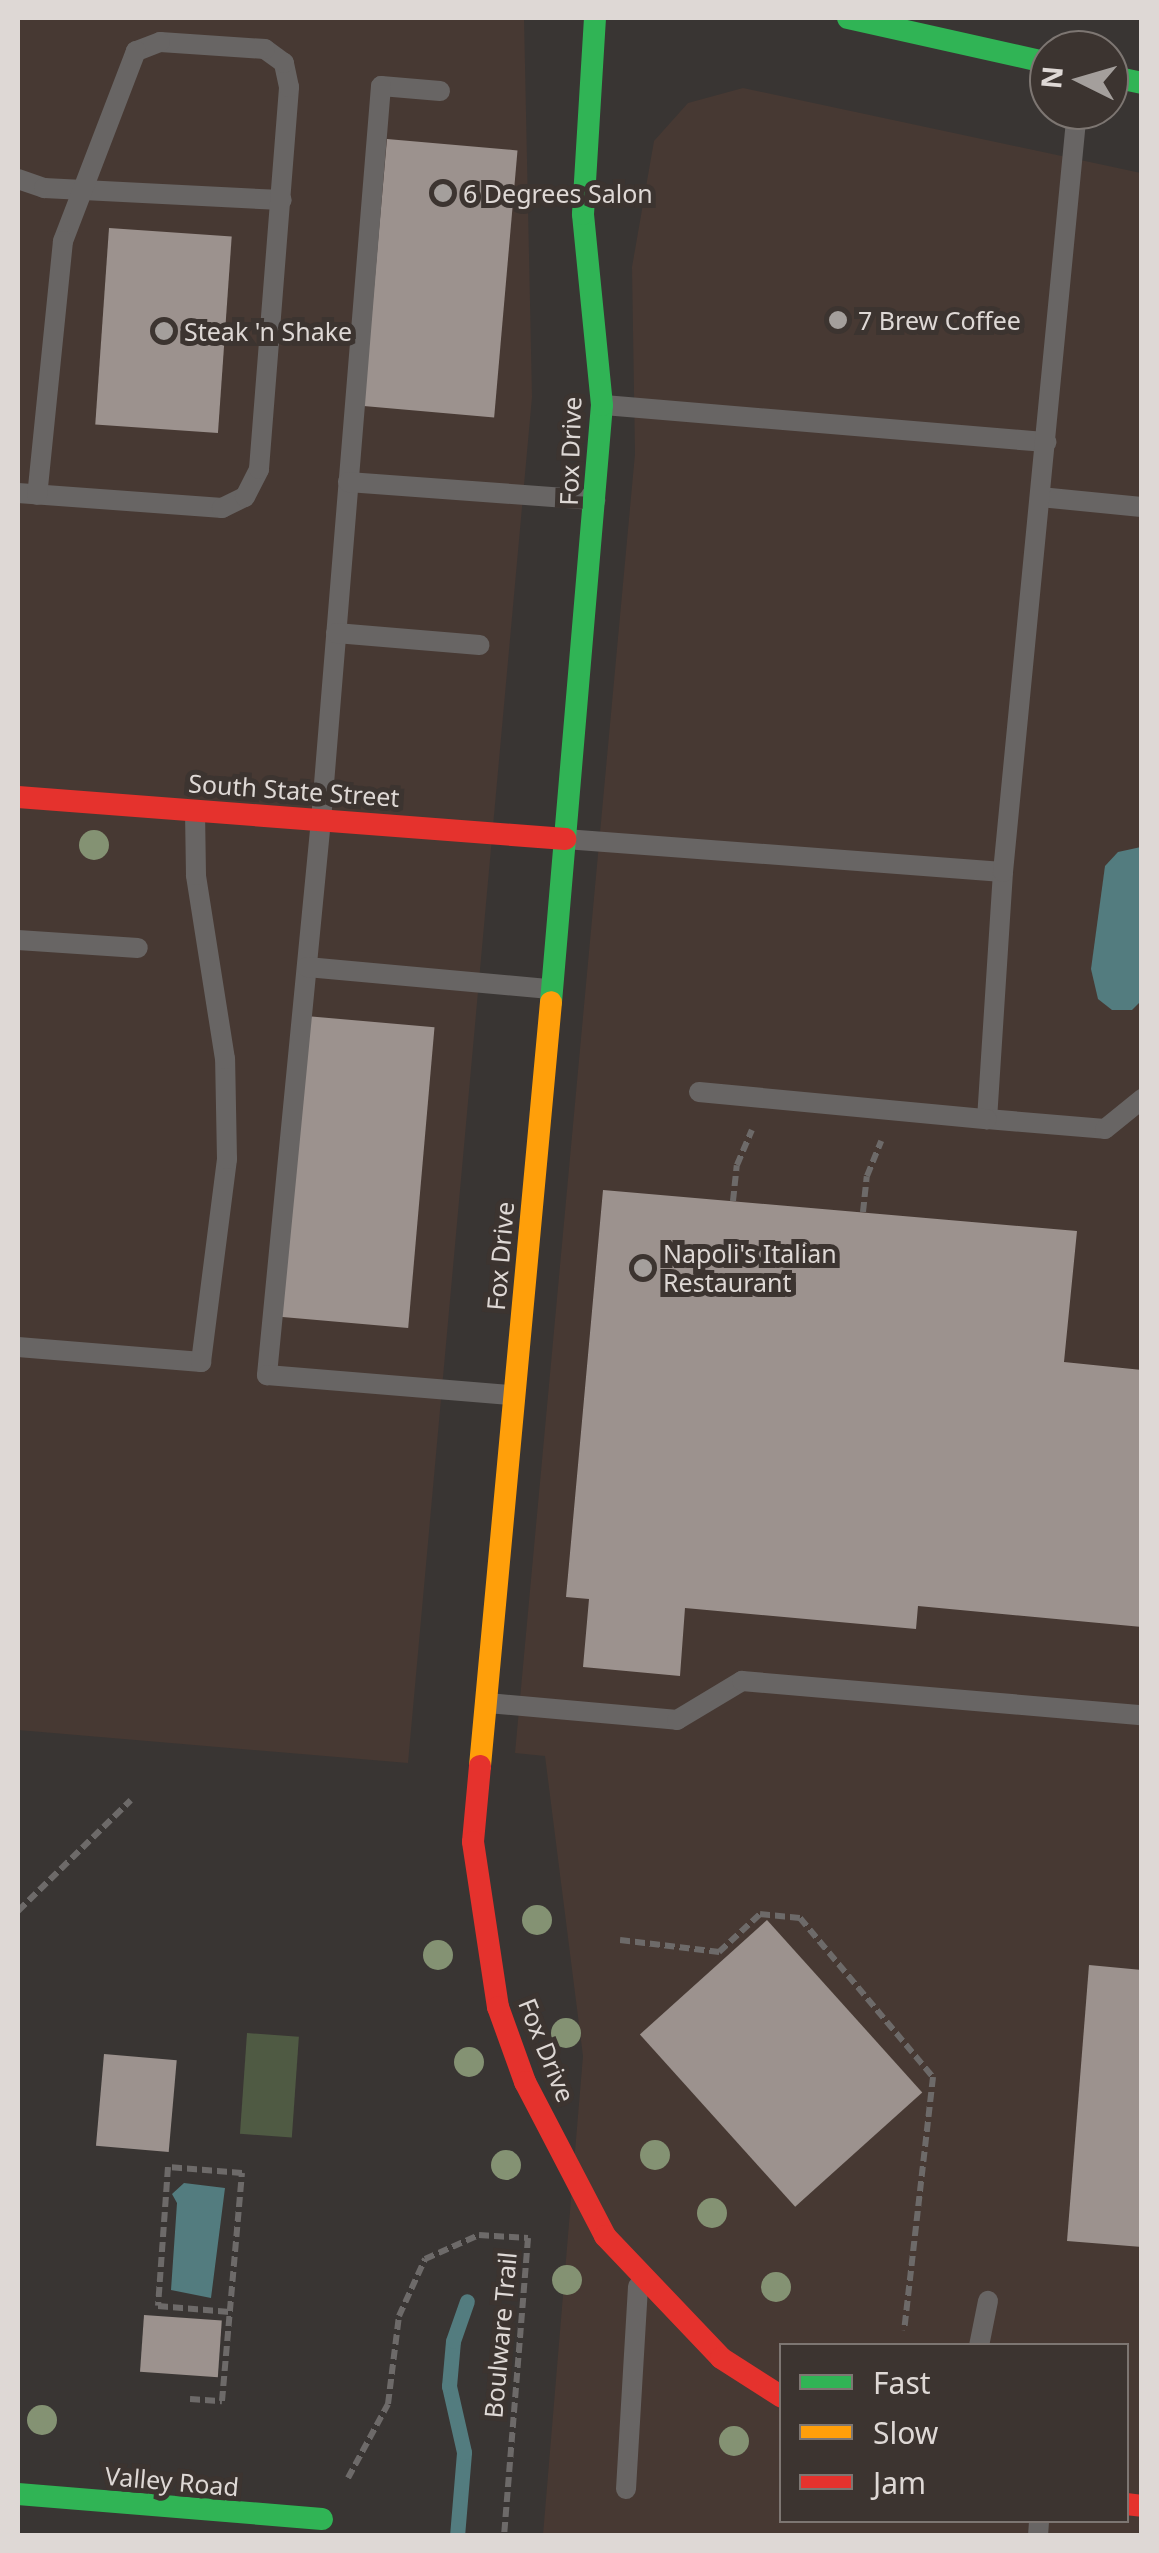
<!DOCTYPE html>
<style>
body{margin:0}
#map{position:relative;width:1159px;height:2553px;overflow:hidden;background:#393533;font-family:"Noto Sans",sans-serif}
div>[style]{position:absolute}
.built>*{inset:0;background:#473933}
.green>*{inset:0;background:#4f5a43;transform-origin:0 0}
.water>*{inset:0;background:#537c7f}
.stream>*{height:15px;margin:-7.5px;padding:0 7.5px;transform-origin:7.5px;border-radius:7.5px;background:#537c7f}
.building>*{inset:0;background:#9c928e;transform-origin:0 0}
.path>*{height:6px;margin-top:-3px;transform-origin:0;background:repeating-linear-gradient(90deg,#6d6a69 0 10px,transparent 0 15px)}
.lane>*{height:20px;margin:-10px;padding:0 10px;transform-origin:10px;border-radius:10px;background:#686564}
.fast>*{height:22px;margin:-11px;padding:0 11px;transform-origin:11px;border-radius:11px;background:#30b455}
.slow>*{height:22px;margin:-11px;padding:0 11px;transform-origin:11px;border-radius:11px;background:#ff9f0a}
.jam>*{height:22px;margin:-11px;padding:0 11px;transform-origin:11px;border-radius:11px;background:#e5322d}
.trees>*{width:30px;height:30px;margin:-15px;border-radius:50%;background:#849273}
.dots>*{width:28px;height:28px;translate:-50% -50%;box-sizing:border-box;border:5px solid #3c3430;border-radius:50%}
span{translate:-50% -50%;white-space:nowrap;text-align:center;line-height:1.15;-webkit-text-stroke:10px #3c3430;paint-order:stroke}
.poi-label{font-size:25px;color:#ded8d5}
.left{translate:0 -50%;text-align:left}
.street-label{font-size:25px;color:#ded8d5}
.frame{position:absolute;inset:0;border:20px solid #ded8d5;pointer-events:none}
.legend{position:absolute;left:779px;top:2343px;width:350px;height:180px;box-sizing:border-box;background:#3c3430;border:2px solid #7d7672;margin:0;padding:12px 18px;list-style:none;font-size:30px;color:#ded8d5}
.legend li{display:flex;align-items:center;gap:20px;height:50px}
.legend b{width:50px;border:2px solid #7d7672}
.north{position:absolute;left:1029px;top:30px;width:100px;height:100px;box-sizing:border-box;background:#3c3430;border:2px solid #7d7672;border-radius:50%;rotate:275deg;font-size:28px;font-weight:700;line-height:40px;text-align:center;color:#ded8d5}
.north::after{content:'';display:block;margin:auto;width:35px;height:45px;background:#a49f9c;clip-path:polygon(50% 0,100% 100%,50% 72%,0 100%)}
</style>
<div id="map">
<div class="built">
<i style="clip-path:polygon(18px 18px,524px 18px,532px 397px,408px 1763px,18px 1730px)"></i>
<i style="clip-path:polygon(evenodd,743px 88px,1141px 173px,1141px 2535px,543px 2535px,583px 2056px,545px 1756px,515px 1753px,635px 454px,632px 267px,654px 141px,688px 103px,743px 88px,782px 2346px,1126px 2346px,1126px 2520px,782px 2520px,782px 2346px)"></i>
</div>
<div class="green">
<i style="left:247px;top:2033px;width:52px;height:101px;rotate:4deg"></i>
</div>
<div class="water">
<i style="clip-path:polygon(1141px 847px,1141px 1001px,1132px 1010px,1112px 1010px,1098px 999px,1091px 969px,1105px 866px,1118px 852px)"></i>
<i style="clip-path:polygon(184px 2183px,225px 2188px,211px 2298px,171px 2290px,177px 2203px,172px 2194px)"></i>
</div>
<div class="stream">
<i style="left:457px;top:2536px;width:84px;rotate:-85.2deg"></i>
<i style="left:464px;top:2452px;width:68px;rotate:-102.8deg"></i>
<i style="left:449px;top:2386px;width:45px;rotate:-84.9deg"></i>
<i style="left:453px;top:2341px;width:42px;rotate:-70.7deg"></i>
</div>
<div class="building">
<i style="left:387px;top:139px;width:131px;height:268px;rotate:5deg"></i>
<i style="left:109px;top:228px;width:123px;height:197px;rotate:4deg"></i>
<i style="left:306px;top:1016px;width:129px;height:302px;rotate:5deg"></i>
<i style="clip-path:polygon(603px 1190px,1077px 1231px,1064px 1362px,1142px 1370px,1142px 1627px,918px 1606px,916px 1629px,685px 1608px,680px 1676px,583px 1667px,589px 1599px,566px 1597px)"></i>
<i style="left:767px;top:1920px;width:232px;height:171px;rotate:48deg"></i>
<i style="clip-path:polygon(1089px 1965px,1142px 1970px,1142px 2247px,1067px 2241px)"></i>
<i style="left:104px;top:2054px;width:73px;height:92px;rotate:5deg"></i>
<i style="left:144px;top:2315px;width:78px;height:57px;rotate:4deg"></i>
</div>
<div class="path">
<i style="left:733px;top:1201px;width:36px;rotate:-84deg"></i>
<i style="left:737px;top:1165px;width:38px;rotate:-67deg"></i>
<i style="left:863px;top:1212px;width:36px;rotate:-84deg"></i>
<i style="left:867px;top:1176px;width:38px;rotate:-68deg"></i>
<i style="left:18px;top:1911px;width:158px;rotate:-44.5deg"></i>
<i style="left:620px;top:1940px;width:100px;rotate:6.9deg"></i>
<i style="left:719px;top:1952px;width:56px;rotate:-42.8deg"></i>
<i style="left:760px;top:1914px;width:40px;rotate:5.7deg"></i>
<i style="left:800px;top:1918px;width:207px;rotate:50.1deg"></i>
<i style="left:933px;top:2077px;width:255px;rotate:96.5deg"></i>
<i style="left:190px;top:2399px;width:32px;rotate:4deg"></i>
<i style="left:222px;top:2401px;width:229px;rotate:-85deg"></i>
<i style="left:242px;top:2173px;width:74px;rotate:-175.4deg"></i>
<i style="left:168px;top:2167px;width:139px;rotate:94.1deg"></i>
<i style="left:158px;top:2306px;width:72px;rotate:4.8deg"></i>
<i style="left:348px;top:2478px;width:84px;rotate:-61.6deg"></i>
<i style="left:388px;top:2404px;width:89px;rotate:-82.9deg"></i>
<i style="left:399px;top:2316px;width:63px;rotate:-65.5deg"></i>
<i style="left:425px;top:2259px;width:59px;rotate:-24deg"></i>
<i style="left:479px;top:2235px;width:49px;rotate:3.5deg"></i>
<i style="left:528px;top:2238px;width:299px;rotate:94.6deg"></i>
</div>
<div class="lane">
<i style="left:440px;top:91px;width:59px;rotate:-175.2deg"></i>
<i style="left:381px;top:86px;width:736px;rotate:94.67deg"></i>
<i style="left:321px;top:820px;width:558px;rotate:95.56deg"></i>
<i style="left:267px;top:1375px;width:244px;rotate:4.7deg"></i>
<i style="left:18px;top:179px;width:28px;rotate:19deg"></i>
<i style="left:44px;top:188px;width:238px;rotate:2.9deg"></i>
<i style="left:604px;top:405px;width:444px;rotate:4.8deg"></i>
<i style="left:348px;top:482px;width:248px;rotate:4.2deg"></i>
<i style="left:18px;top:493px;width:205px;rotate:4.2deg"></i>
<i style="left:222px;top:508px;width:25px;rotate:-26deg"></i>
<i style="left:245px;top:497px;width:31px;rotate:-63deg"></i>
<i style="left:259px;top:469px;width:383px;rotate:-85.5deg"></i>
<i style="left:289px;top:87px;width:25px;rotate:-102deg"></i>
<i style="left:284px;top:63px;width:24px;rotate:-144deg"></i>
<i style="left:265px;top:49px;width:105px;rotate:-176.2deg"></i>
<i style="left:160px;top:42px;width:26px;rotate:159deg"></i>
<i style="left:136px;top:51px;width:204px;rotate:111deg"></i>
<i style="left:63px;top:241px;width:255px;rotate:95.8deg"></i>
<i style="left:1040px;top:497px;width:102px;rotate:5.6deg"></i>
<i style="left:336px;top:633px;width:144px;rotate:4.8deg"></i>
<i style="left:565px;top:839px;width:439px;rotate:4.3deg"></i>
<i style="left:1003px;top:872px;width:248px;rotate:93.7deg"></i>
<i style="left:987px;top:1119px;width:118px;rotate:4.8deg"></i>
<i style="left:1105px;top:1129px;width:48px;rotate:-39deg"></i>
<i style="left:1003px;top:872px;width:766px;rotate:-84.45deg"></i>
<i style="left:18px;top:940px;width:120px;rotate:3.8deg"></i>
<i style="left:307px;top:967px;width:244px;rotate:5.2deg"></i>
<i style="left:699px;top:1092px;width:289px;rotate:5.4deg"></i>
<i style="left:18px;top:1347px;width:184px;rotate:4.7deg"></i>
<i style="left:201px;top:1362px;width:205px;rotate:-82.7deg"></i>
<i style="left:227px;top:1159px;width:100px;rotate:-91.1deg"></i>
<i style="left:225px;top:1059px;width:186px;rotate:-99deg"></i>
<i style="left:196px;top:875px;width:63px;rotate:-90.9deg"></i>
<i style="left:488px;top:1703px;width:190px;rotate:5.1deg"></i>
<i style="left:677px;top:1720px;width:76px;rotate:-31deg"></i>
<i style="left:742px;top:1681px;width:401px;rotate:4.9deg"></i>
<i style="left:979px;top:2346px;width:46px;rotate:-78.7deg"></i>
<i style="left:626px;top:2489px;width:203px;rotate:-86.6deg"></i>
<i style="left:1038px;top:2536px;width:16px;rotate:-86deg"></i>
</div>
<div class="fast">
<i style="left:848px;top:18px;width:206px;rotate:12.6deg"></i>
<i style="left:1109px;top:76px;width:34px;rotate:12deg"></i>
<i style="left:551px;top:1002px;width:599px;rotate:-85.12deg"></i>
<i style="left:602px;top:405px;width:192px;rotate:-95.7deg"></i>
<i style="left:583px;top:214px;width:196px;rotate:-86.5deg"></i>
<i style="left:18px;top:2494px;width:305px;rotate:4.7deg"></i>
</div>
<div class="slow">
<i style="left:480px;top:1766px;width:767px;rotate:-84.69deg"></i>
</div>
<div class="jam">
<i style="left:18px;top:797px;width:549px;rotate:4.39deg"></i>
<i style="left:480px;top:1766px;width:76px;rotate:95.3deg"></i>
<i style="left:473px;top:1842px;width:167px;rotate:81.4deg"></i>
<i style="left:498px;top:2007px;width:80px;rotate:70.2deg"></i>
<i style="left:525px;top:2082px;width:174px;rotate:62.5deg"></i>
<i style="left:605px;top:2236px;width:168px;rotate:46.4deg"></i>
<i style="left:721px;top:2358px;width:72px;rotate:32.6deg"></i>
<i style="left:1126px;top:2504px;width:16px;rotate:7deg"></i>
</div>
<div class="trees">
<i style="left:94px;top:845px"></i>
<i style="left:537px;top:1920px"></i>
<i style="left:438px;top:1955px"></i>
<i style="left:566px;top:2033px"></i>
<i style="left:469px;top:2062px"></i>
<i style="left:655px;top:2155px"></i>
<i style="left:506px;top:2165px"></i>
<i style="left:712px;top:2213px"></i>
<i style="left:567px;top:2280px"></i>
<i style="left:776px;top:2287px"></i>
<i style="left:42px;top:2420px"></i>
<i style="left:734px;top:2441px"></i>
</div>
<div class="dots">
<i style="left:443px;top:193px;background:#a49f9c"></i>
<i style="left:838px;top:320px;background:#a49f9c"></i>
<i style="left:164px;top:331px;background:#a49f9c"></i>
<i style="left:643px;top:1268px;background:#a49f9c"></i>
</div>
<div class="poi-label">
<span class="left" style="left:463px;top:193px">6 Degrees Salon</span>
<span class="left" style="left:858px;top:320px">7 Brew Coffee</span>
<span class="left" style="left:184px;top:331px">Steak 'n Shake</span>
<span class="left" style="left:663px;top:1268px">Napoli's Italian<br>Restaurant</span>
</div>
<div class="street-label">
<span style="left:570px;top:451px;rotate:-88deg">Fox Drive</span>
<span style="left:294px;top:790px;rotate:4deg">South State Street</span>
<span style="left:500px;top:1256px;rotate:-85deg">Fox Drive</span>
<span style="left:547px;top:2050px;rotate:68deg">Fox Drive</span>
<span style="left:500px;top:2335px;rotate:-85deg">Boulware Trail</span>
<span style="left:172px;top:2481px;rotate:5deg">Valley Road</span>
</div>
<div class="frame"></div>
<ul class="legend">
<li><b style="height:12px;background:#30b455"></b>Fast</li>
<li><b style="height:12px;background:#ff9f0a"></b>Slow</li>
<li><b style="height:12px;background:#e5322d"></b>Jam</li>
</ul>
<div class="north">N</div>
</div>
